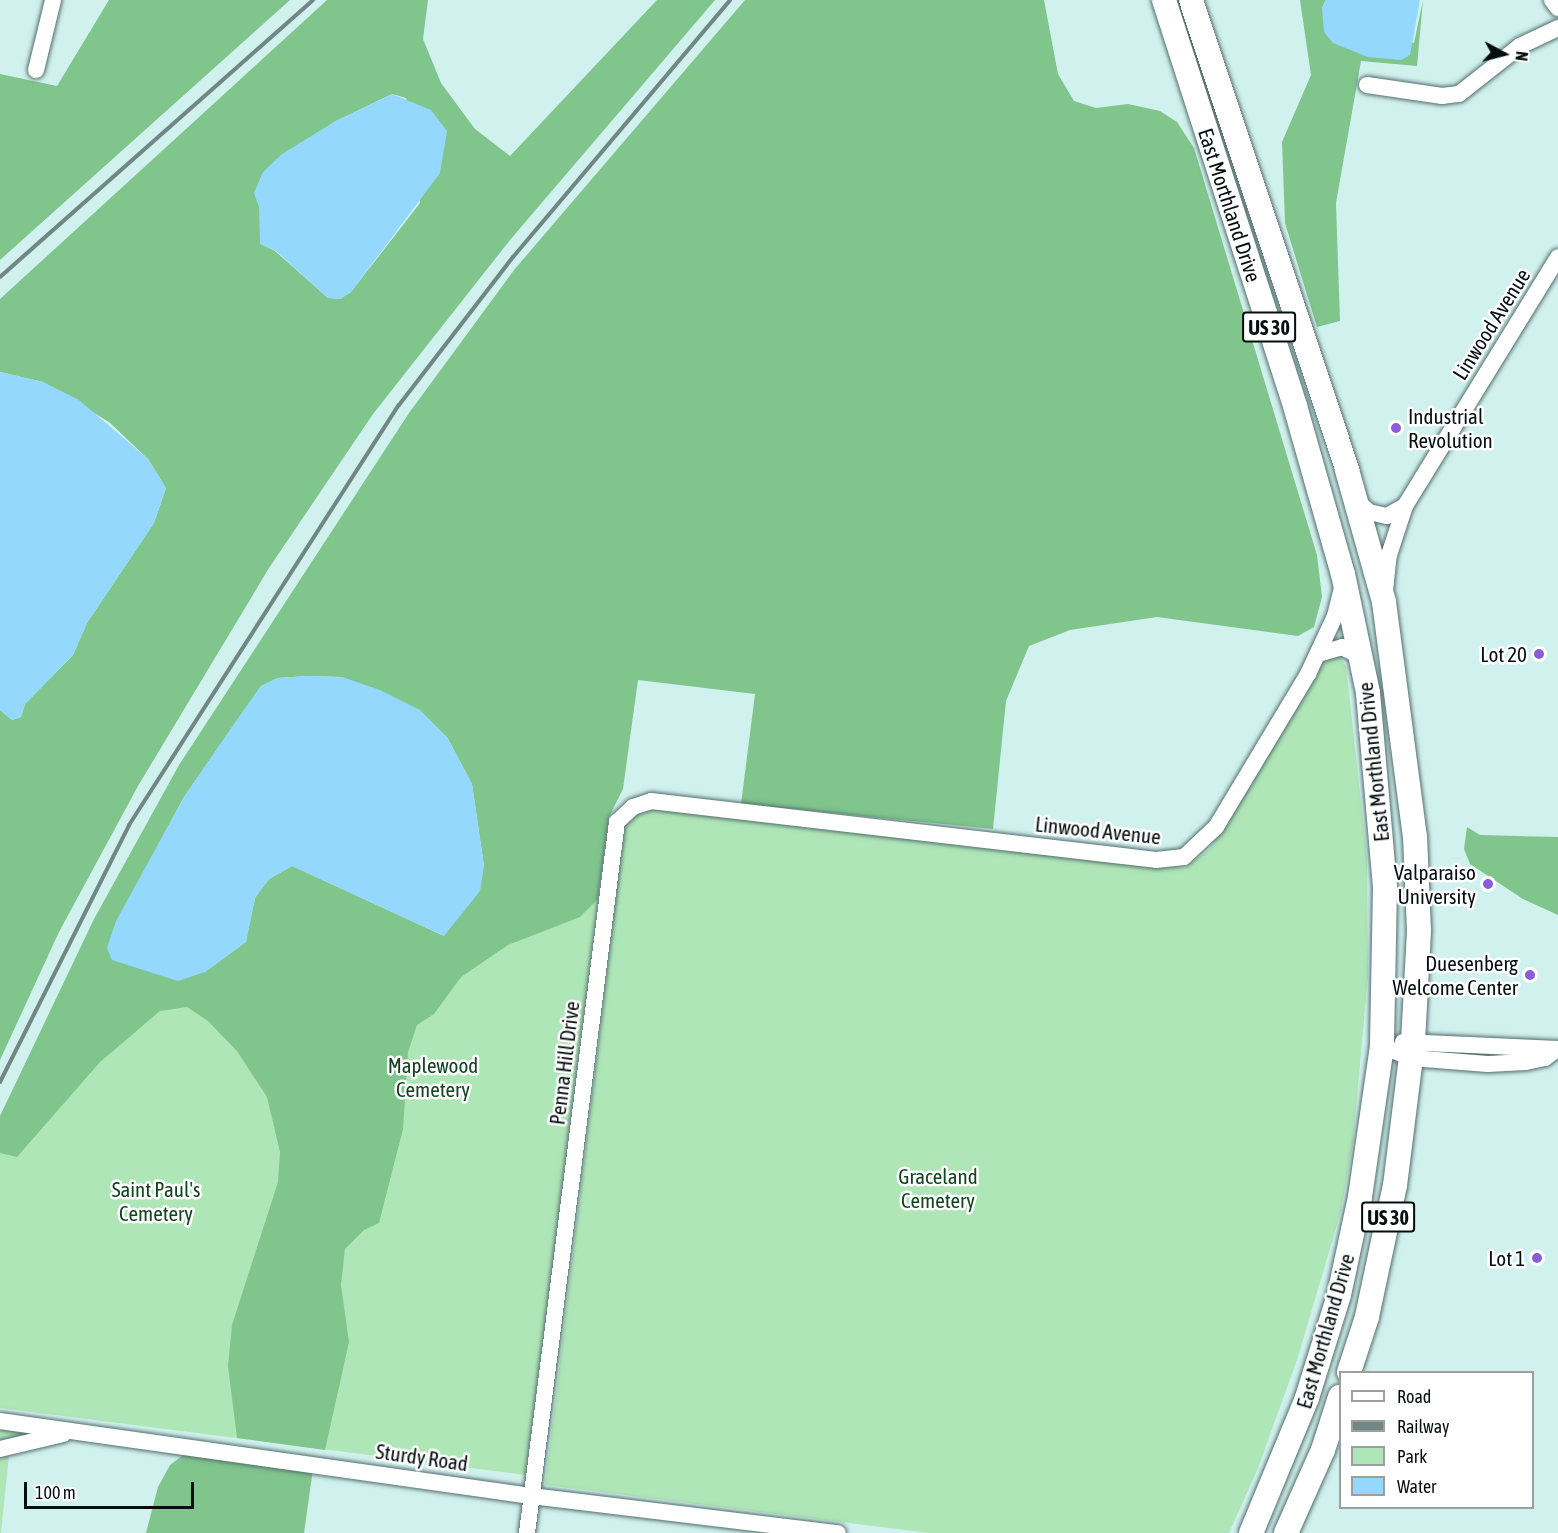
<!DOCTYPE html>
<style>
body{margin:0}
#map{position:relative;width:1558px;height:1533px;overflow:hidden;background:#d1f1ee;font-family:"Asap Condensed",sans-serif}
div>[style]{position:absolute}
.green>*{inset:0;background:#afe6b7}
.forest>*{inset:0;background:#7fc58c}
.water>*{inset:0;background:#94d8fe}
.roads{filter:drop-shadow(0 0 2px #526e6d) drop-shadow(0 0 2px #526e6d)}
.minor>*{height:16px;margin:-8px;padding:0 8px;transform-origin:8px;border-radius:8px;background:#fff}
.highway>*{height:24px;margin:-12px;padding:0 12px;transform-origin:12px;border-radius:12px;background:#fff}
.rail>*{height:4px;margin:-2px;padding:0 2px;transform-origin:2px;border-radius:2px;background:#718785}
.dots>*{width:16px;height:16px;translate:-50% -50%;box-sizing:border-box;border:3px solid #fff;border-radius:50%}
span{translate:-50% -50%;white-space:nowrap;text-align:center;line-height:1.15;-webkit-text-stroke:5px #fff;paint-order:stroke}
.shield-label span{padding:2px 4px;background:#fff;border:2px solid;border-radius:4px;-webkit-text-stroke-width:0}
.shield-label{font-size:20px;color:#040e0d;font-weight:700}
.street-label{font-size:21px;color:#040e0d}
.poi-label{font-size:21px;color:#040e0d}
.left{translate:0 -50%;text-align:left}
.right{translate:-100% -50%;text-align:right}
.park-label{font-size:21px;color:#10431e}
.legend{position:absolute;left:1339px;top:1371px;width:195px;height:138px;box-sizing:border-box;background:#fff;border:2px solid #9b9f9e;margin:0;padding:8px 10px;list-style:none;font-size:18px;color:#040e0d}
.legend li{display:flex;align-items:center;gap:12px;height:30px}
.legend b{width:30px;border:2px solid #9b9f9e}
.north{position:absolute;left:1474px;top:24px;width:60px;height:60px;-webkit-text-stroke:4px #fff;paint-order:stroke;rotate:97deg;font-size:16px;font-weight:700;line-height:24px;text-align:center;color:#040e0d}
.north::after{content:'';display:block;margin:auto;width:21px;height:27px;background:#040e0d;clip-path:polygon(50% 0,100% 100%,50% 72%,0 100%)}
.scale{position:absolute;left:24px;top:1482px;width:170px;height:27px;box-sizing:border-box;border:3px solid #040e0d;border-top:0;padding-left:8px;font-size:18px;line-height:21px;white-space:nowrap;color:#040e0d;-webkit-text-stroke:4px #fff;paint-order:stroke}
</style>
<div id="map">
<div class="green">
<i style="clip-path:polygon(1338px 654px,1346px 666px,1367px 858px,1368px 975px,1353px 1143px,1341px 1211px,1298px 1357px,1258px 1468px,1229px 1533px,929px 1533px,545px 1485px,625px 825px,639px 812px,658px 809px,1184px 868px,1210px 849px,1325px 657px)"></i>
<i style="clip-path:polygon(292px 866px,444px 936px,598px 899px,526px 1475px,0 1408px,0 1149px)"></i>
<i style="clip-path:polygon(0 1427px,23px 1430px,26px 1434px,0 1443px)"></i>
<i style="clip-path:polygon(0 1455px,9px 1455px,1px 1533px,0 1533px)"></i>
</div>
<div class="forest">
<i style="clip-path:polygon(109px 0,290px 0,0 260px,0 74px,57px 86px)"></i>
<i style="clip-path:polygon(evenodd,327px 0,428px 0,423px 39px,441px 83px,475px 129px,510px 156px,657px 0,715px 0,510px 240px,373px 414px,269px 568px,138px 786px,59px 932px,0 1060px,0 710px,12px 720px,21px 717px,25px 704px,73px 655px,87px 623px,154px 523px,166px 488px,148px 459px,109px 422px,43px 382px,0 372px,0 299px,327px 0,392px 94px,406px 98px,420px 203px,351px 292px,340px 299px,328px 298px,275px 251px,261px 244px,263px 173px,282px 155px,336px 121px,392px 94px)"></i>
<i style="clip-path:polygon(evenodd,745px 0,1044px 0,1058px 74px,1074px 101px,1096px 108px,1128px 104px,1160px 111px,1177px 122px,1194px 148px,1317px 555px,1322px 597px,1314px 627px,1298px 636px,1157px 617px,1070px 630px,1029px 646px,1006px 701px,993px 829px,741px 804px,755px 694px,638px 680px,623px 789px,609px 817px,598px 899px,580px 917px,508px 945px,461px 977px,434px 1014px,417px 1025px,408px 1052px,403px 1129px,379px 1223px,364px 1230px,345px 1249px,341px 1285px,349px 1342px,325px 1450px,237px 1438px,228px 1366px,232px 1325px,278px 1182px,280px 1152px,267px 1097px,237px 1051px,208px 1021px,187px 1007px,160px 1011px,100px 1062px,17px 1157px,0 1153px,0 1116px,94px 919px,179px 765px,409px 413px,514px 270px,745px 0,307px 676px,342px 677px,447px 737px,472px 784px,484px 866px,444px 936px,292px 866px,269px 879px,255px 898px,246px 942px,205px 972px,136px 886px,184px 797px,261px 686px,278px 678px,307px 676px)"></i>
<i style="clip-path:polygon(1300px 0,1326px 0,1322px 8px,1414px 43px,1423px 0,1417px 66px,1361px 61px,1336px 203px,1340px 321px,1317px 327px,1285px 223px,1282px 142px,1311px 75px)"></i>
<i style="clip-path:polygon(1467px 827px,1480px 835px,1558px 837px,1558px 915px,1523px 899px,1470px 864px,1464px 849px)"></i>
<i style="clip-path:polygon(186px 1453px,313px 1469px,304px 1533px,146px 1533px,158px 1487px,170px 1465px)"></i>
</div>
<div class="water">
<i style="clip-path:polygon(1326px 0,1420px 0,1410px 55px,1401px 60px,1368px 57px,1333px 43px,1324px 32px,1322px 8px)"></i>
<i style="clip-path:polygon(392px 94px,431px 110px,447px 131px,440px 173px,351px 292px,340px 299px,328px 298px,276px 251px,260px 244px,259px 207px,254px 193px,263px 172px,282px 154px,336px 121px)"></i>
<i style="clip-path:polygon(0 372px,43px 382px,79px 400px,148px 459px,166px 488px,154px 523px,87px 623px,73px 655px,25px 704px,21px 717px,12px 720px,0 710px)"></i>
<i style="clip-path:polygon(307px 676px,342px 677px,380px 690px,420px 710px,447px 737px,472px 784px,484px 866px,480px 891px,444px 936px,292px 866px,269px 879px,255px 898px,246px 942px,205px 972px,178px 981px,112px 960px,107px 948px,116px 921px,184px 797px,236px 721px,261px 686px,278px 678px)"></i>
</div>
<div class="roads">
<div class="minor">
<i style="left:1552px;top:0;width:10px;rotate:53deg"></i>
<i style="left:36px;top:70px;width:72px;rotate:-76.3deg"></i>
<i style="left:1367px;top:85px;width:76px;rotate:8.3deg"></i>
<i style="left:1442px;top:96px;width:17px;rotate:-7deg"></i>
<i style="left:1459px;top:94px;width:78px;rotate:-38.2deg"></i>
<i style="left:1520px;top:46px;width:42px;rotate:-25.3deg"></i>
<i style="left:1358px;top:502px;width:15px;rotate:42deg"></i>
<i style="left:1369px;top:512px;width:18px;rotate:13deg"></i>
<i style="left:1387px;top:516px;width:21px;rotate:-29deg"></i>
<i style="left:1385px;top:591px;width:36px;rotate:-84deg"></i>
<i style="left:1389px;top:555px;width:52px;rotate:-71.9deg"></i>
<i style="left:1405px;top:506px;width:292px;rotate:-58.4deg"></i>
<i style="left:1318px;top:654px;width:25px;rotate:-16deg"></i>
<i style="left:1342px;top:647px;width:22px;rotate:27deg"></i>
<i style="left:1403px;top:1042px;width:155px;rotate:2.6deg"></i>
<i style="left:1382px;top:1046px;width:31px;rotate:22deg"></i>
<i style="left:1411px;top:1058px;width:77px;rotate:4.5deg"></i>
<i style="left:1488px;top:1064px;width:38px;rotate:-3deg"></i>
<i style="left:1526px;top:1062px;width:19px;rotate:-12deg"></i>
<i style="left:1545px;top:1058px;width:15px;rotate:-37deg"></i>
<i style="left:0;top:1421px;width:536px;rotate:8.04deg"></i>
<i style="left:531px;top:1496px;width:309px;rotate:6.9deg"></i>
<i style="left:0;top:1449px;width:65px;rotate:-13.4deg"></i>
<i style="left:527px;top:1533px;width:717px;rotate:-82.79deg"></i>
<i style="left:617px;top:822px;width:22px;rotate:-43deg"></i>
<i style="left:633px;top:807px;width:19px;rotate:-18deg"></i>
<i style="left:651px;top:801px;width:508px;rotate:6.66deg"></i>
<i style="left:1156px;top:860px;width:28px;rotate:-6deg"></i>
<i style="left:1184px;top:857px;width:44px;rotate:-43.2deg"></i>
<i style="left:1216px;top:827px;width:179px;rotate:-59deg"></i>
<i style="left:1308px;top:674px;width:64px;rotate:-65deg"></i>
<i style="left:1335px;top:616px;width:29px;rotate:-76deg"></i>
</div>
<div class="highway">
<i style="left:1164px;top:0;width:427px;rotate:72.1deg"></i>
<i style="left:1295px;top:406px;width:175px;rotate:74.1deg"></i>
<i style="left:1343px;top:574px;width:122px;rotate:78.1deg"></i>
<i style="left:1368px;top:693px;width:195px;rotate:85deg"></i>
<i style="left:1385px;top:887px;width:159px;rotate:91.1deg"></i>
<i style="left:1382px;top:1046px;width:153px;rotate:98.3deg"></i>
<i style="left:1360px;top:1197px;width:100px;rotate:102.1deg"></i>
<i style="left:1339px;top:1295px;width:108px;rotate:107.3deg"></i>
<i style="left:1307px;top:1398px;width:146px;rotate:112.5deg"></i>
<i style="left:1191px;top:0;width:495px;rotate:71.6deg"></i>
<i style="left:1347px;top:470px;width:137px;rotate:74.3deg"></i>
<i style="left:1384px;top:602px;width:236px;rotate:82.5deg"></i>
<i style="left:1415px;top:836px;width:95px;rotate:87.6deg"></i>
<i style="left:1419px;top:931px;width:110px;rotate:93.1deg"></i>
<i style="left:1413px;top:1041px;width:145px;rotate:97.1deg"></i>
<i style="left:1395px;top:1185px;width:135px;rotate:102deg"></i>
<i style="left:1367px;top:1317px;width:58px;rotate:108.1deg"></i>
<i style="left:1286px;top:1533px;width:91px;rotate:-66deg"></i>
<i style="left:1323px;top:1450px;width:56px;rotate:-72.2deg"></i>
</div>
</div>
<div class="rail">
<i style="left:0;top:277px;width:418px;rotate:-41.5deg"></i>
<i style="left:0;top:1082px;width:288px;rotate:-63.3deg"></i>
<i style="left:129px;top:825px;width:499px;rotate:-57.3deg"></i>
<i style="left:399px;top:405px;width:187px;rotate:-52.4deg"></i>
<i style="left:513px;top:257px;width:336px;rotate:-49.8deg"></i>
</div>
<div class="dots">
<i style="left:1396px;top:428px;background:#895dd7"></i>
<i style="left:1539px;top:654px;background:#895dd7"></i>
<i style="left:1488px;top:884px;background:#895dd7"></i>
<i style="left:1530px;top:975px;background:#895dd7"></i>
<i style="left:1537px;top:1258px;background:#895dd7"></i>
</div>
<div class="shield-label">
<span style="left:1269px;top:327px">US 30</span>
<span style="left:1388px;top:1217px">US 30</span>
</div>
<div class="street-label">
<span style="left:1230px;top:205px;rotate:72deg">East Morthland Drive</span>
<span style="left:1491px;top:324px;rotate:-58deg">Linwood Avenue</span>
<span style="left:1373px;top:762px;rotate:-96deg">East Morthland Drive</span>
<span style="left:1098px;top:830px;rotate:6deg">Linwood Avenue</span>
<span style="left:564px;top:1063px;rotate:-83deg">Penna Hill Drive</span>
<span style="left:1325px;top:1331px;rotate:-74deg">East Morthland Drive</span>
<span style="left:422px;top:1457px;rotate:8deg">Sturdy Road</span>
</div>
<div class="poi-label">
<span class="left" style="left:1408px;top:428px">Industrial<br>Revolution</span>
<span class="right" style="left:1527px;top:654px">Lot 20</span>
<span class="right" style="left:1476px;top:884px">Valparaiso<br>University</span>
<span class="right" style="left:1518px;top:975px">Duesenberg<br>Welcome Center</span>
<span class="right" style="left:1525px;top:1258px">Lot 1</span>
</div>
<div class="park-label">
<span style="left:433px;top:1077px">Maplewood<br>Cemetery</span>
<span style="left:938px;top:1188px">Graceland<br>Cemetery</span>
<span style="left:156px;top:1201px">Saint Paul's<br>Cemetery</span>
</div>
<ul class="legend">
<li><b style="height:8px;background:#fff"></b>Road</li>
<li><b style="height:8px;background:#718785"></b>Railway</li>
<li><b style="height:16px;background:#afe6b7"></b>Park</li>
<li><b style="height:16px;background:#94d8fe"></b>Water</li>
</ul>
<div class="north">N</div>
<div class="scale">100 m</div>
</div>
